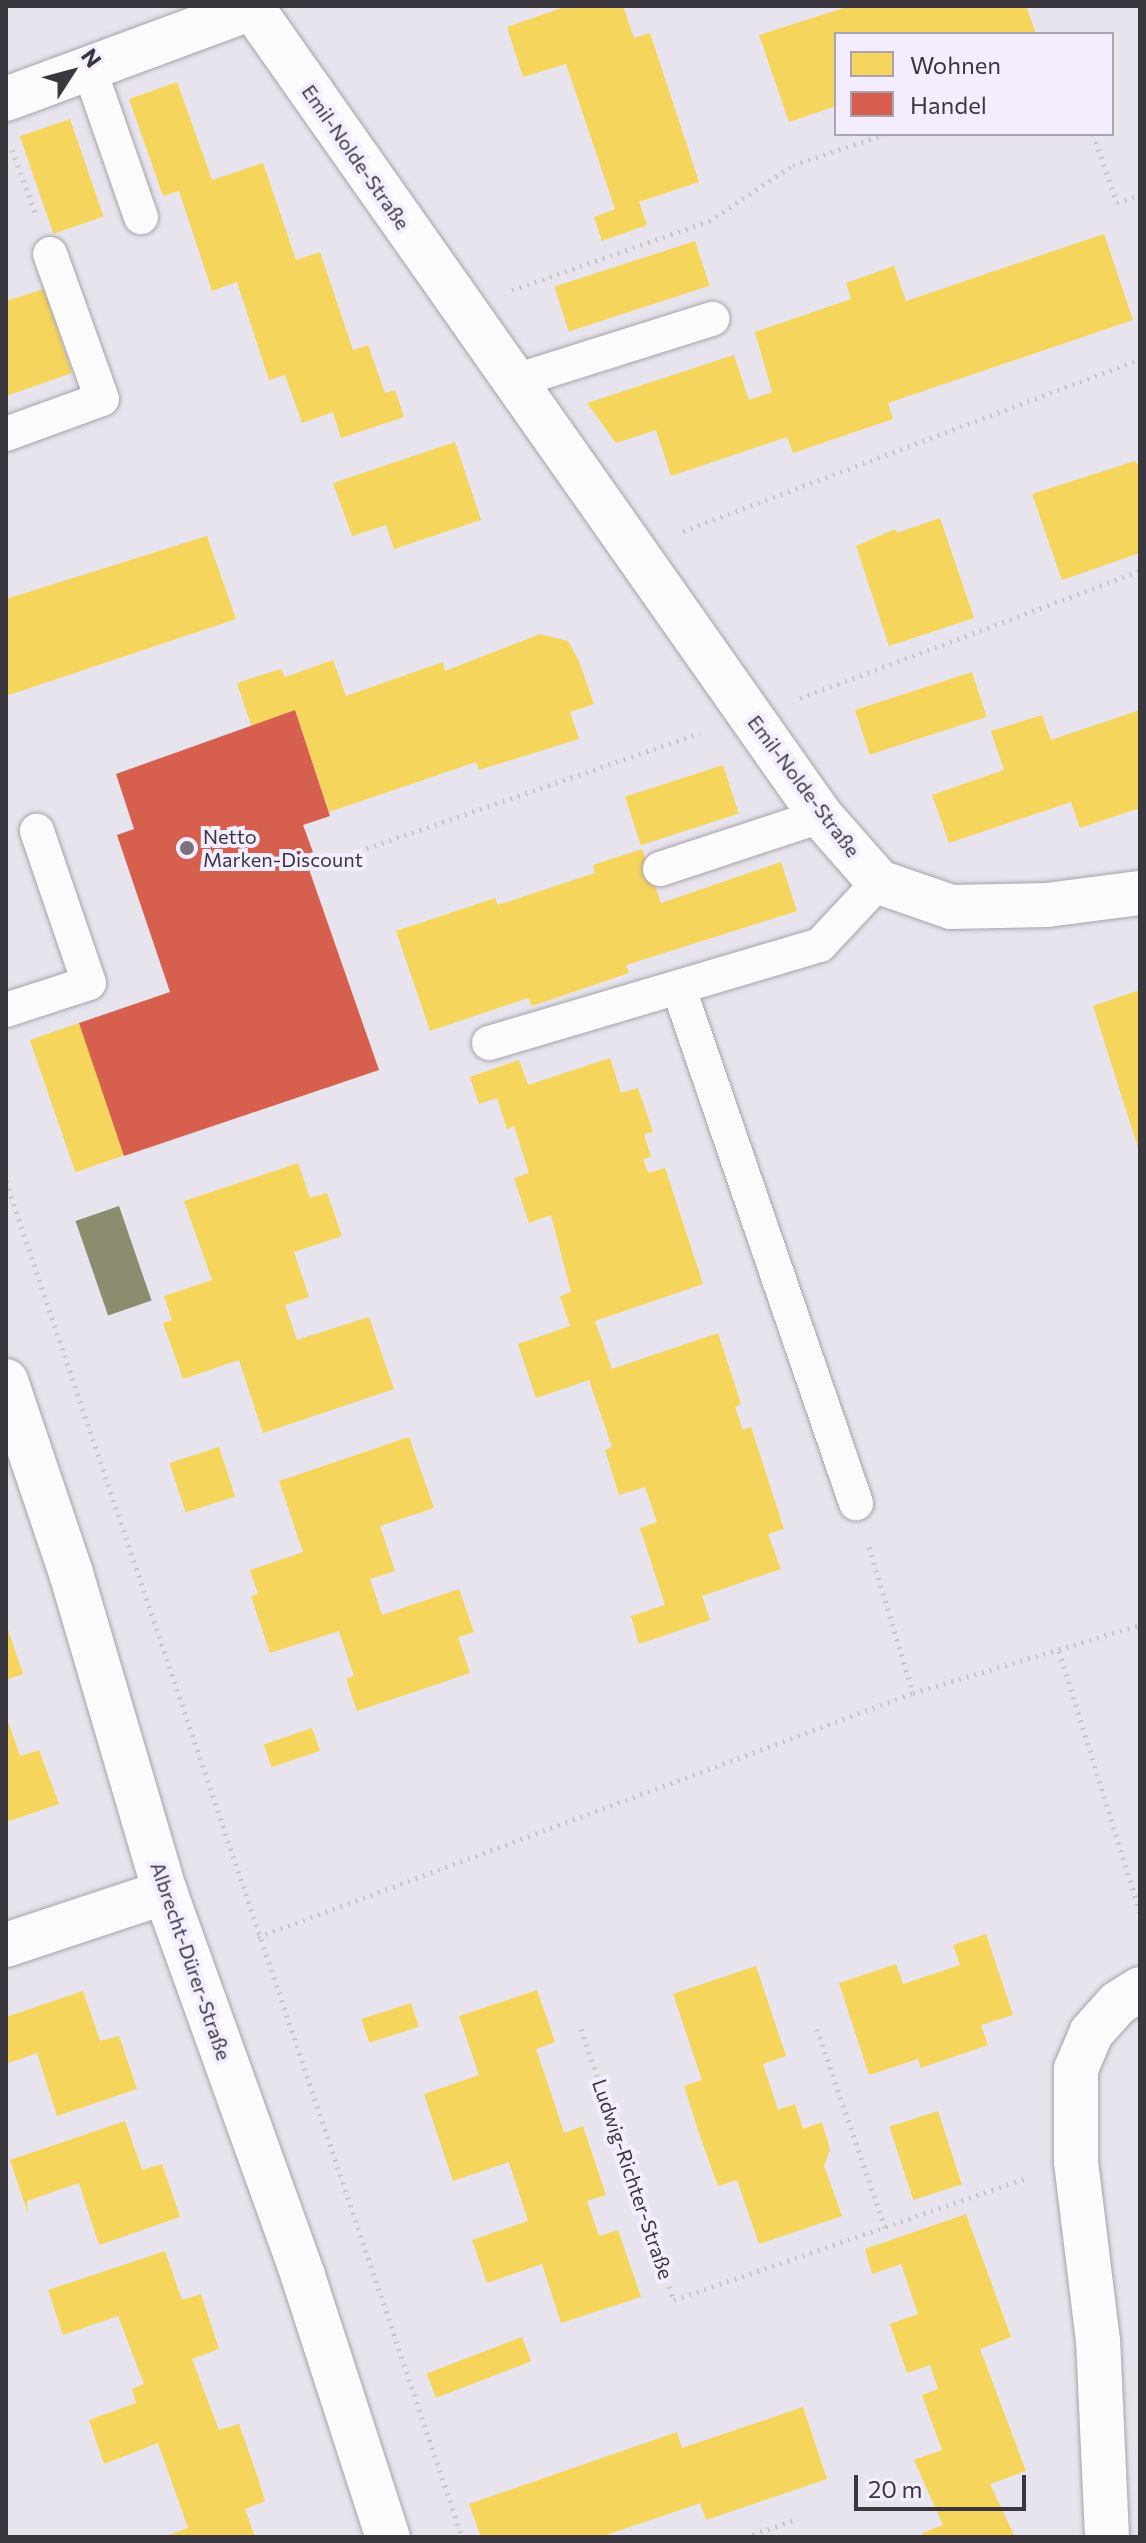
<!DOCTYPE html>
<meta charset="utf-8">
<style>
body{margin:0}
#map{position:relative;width:1146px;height:2543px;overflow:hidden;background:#e8e4ed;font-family:Commissioner,sans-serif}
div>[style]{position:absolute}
.homes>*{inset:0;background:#f6d55c;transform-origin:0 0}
.shops>*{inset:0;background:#d6604d}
.industry>*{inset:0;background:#8c8c6e;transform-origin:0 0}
.path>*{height:5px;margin-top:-2.5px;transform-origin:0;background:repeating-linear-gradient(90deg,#c7c6c8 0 2px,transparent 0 8px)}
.roads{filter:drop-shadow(0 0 2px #a6a3aa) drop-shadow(0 0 2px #a6a3aa)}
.service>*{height:34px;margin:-17px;padding:0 17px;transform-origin:17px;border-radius:17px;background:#fcfbfc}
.minor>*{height:44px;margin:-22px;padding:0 22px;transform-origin:22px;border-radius:22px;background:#fcfbfc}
.dots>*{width:22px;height:22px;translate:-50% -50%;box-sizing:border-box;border:4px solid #f4edff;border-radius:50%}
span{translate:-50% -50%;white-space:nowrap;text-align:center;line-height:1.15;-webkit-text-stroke:8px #f4edff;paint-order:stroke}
.street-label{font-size:20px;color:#3a373e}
.poi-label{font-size:20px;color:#3a373e}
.left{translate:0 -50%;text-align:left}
.frame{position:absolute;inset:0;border:8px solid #3a373e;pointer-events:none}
.legend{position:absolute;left:834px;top:32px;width:280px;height:104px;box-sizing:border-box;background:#f4edff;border:2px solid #aaa4b2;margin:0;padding:10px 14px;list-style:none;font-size:24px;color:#3a373e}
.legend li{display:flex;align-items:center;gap:16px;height:40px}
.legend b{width:40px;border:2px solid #aaa4b2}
.north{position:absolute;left:32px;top:32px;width:80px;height:80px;-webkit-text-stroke:6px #f4edff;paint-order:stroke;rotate:54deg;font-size:22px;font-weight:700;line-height:32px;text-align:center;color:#3a373e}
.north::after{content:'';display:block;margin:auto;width:28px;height:36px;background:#3a373e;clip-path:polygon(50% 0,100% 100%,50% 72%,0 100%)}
.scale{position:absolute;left:854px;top:2475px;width:172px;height:36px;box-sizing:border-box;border:4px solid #3a373e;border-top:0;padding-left:10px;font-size:24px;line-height:28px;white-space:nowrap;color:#3a373e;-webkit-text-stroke:6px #f4edff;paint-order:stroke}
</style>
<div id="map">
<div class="homes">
<i style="clip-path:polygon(567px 6px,623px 6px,634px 38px,650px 33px,699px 182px,639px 202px,647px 225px,602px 241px,594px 217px,615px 209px,566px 64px,523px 77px,507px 27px)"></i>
<i style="clip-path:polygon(850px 6px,1026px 6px,1036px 34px,836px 34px,836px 106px,789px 122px,759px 35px)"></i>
<i style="clip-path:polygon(177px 82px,212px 180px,263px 163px,296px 260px,320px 252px,353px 350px,368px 345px,385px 393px,395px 390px,404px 417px,341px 438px,333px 412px,302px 423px,285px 375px,269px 380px,237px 282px,212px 291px,179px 191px,163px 196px,129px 99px)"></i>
<i style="left:70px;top:119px;width:103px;height:53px;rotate:71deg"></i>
<i style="clip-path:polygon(1104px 234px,1133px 320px,888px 403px,893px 419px,793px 453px,787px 437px,671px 476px,656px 430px,616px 443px,587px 403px,734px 355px,749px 400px,772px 392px,755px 332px,851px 299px,846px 283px,894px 266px,906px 301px)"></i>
<i style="left:695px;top:241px;width:47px;height:148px;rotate:72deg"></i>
<i style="clip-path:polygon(44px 289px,72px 373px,6px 396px,6px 301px)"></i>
<i style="clip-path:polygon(455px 442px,481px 520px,394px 549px,386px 525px,352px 536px,333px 483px)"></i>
<i style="clip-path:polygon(1135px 461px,1140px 467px,1140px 553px,1062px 580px,1032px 494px)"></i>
<i style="clip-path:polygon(940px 518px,974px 618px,889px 646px,856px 546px,895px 529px,897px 533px)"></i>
<i style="clip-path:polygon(207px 536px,236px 619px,6px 696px,6px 599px)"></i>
<i style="clip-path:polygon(540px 634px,568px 641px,579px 661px,594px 704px,570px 712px,579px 739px,479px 770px,476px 762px,329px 812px,295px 710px,252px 728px,237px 683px,281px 669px,285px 677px,333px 660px,346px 696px,443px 662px,445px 671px)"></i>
<i style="left:972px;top:672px;width:47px;height:123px;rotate:72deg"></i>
<i style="clip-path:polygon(1140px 710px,1140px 808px,1080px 828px,1071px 802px,949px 843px,932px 795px,1004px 770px,991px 731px,1042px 715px,1051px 740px)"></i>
<i style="left:723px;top:765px;width:51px;height:103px;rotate:72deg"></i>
<i style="clip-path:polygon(642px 849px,661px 903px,781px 862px,797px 911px,626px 965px,629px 973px,532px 1006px,528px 998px,430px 1031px,396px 931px,495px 898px,498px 905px,546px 889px,595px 873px,593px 865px)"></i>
<i style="clip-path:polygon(1140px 990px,1140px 1151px,1139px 1151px,1093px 1006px)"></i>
<i style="left:79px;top:1023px;width:140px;height:52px;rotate:71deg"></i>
<i style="clip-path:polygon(610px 1058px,621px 1093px,638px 1088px,653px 1132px,644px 1134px,651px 1157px,643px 1159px,648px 1173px,665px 1168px,703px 1284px,595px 1321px,612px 1369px,718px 1333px,741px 1404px,735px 1407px,743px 1430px,751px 1427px,784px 1529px,768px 1534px,781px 1569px,702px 1596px,710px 1620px,639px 1644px,631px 1616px,665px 1605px,640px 1528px,657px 1522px,645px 1487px,619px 1495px,605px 1450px,612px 1447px,589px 1380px,536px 1398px,518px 1344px,570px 1326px,560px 1296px,571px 1292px,551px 1215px,529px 1223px,514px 1178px,529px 1173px,514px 1126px,507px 1129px,497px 1098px,479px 1104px,470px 1077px,519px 1060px,528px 1085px)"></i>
<i style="clip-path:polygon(298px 1163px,310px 1198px,327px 1193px,342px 1236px,294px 1252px,309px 1297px,285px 1305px,297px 1340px,369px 1317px,394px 1389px,263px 1433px,239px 1360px,183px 1379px,163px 1323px,172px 1320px,164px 1296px,212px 1280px,184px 1201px)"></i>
<i style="clip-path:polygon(409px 1437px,434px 1508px,380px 1526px,395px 1571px,370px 1579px,382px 1615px,459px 1589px,474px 1632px,458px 1637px,470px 1673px,357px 1711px,346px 1679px,354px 1676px,339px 1631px,270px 1653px,251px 1596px,258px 1594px,250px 1570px,303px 1552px,279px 1481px)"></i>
<i style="left:219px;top:1447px;width:52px;height:52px;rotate:72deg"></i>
<i style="clip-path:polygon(6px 1624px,23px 1674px,6px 1680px)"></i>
<i style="clip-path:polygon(6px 1716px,20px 1756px,39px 1750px,59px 1804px,6px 1822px)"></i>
<i style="left:312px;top:1728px;width:24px;height:51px;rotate:71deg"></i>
<i style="clip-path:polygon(986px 1934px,1013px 2015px,981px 2025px,988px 2045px,921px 2068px,918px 2059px,869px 2075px,839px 1983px,896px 1964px,903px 1984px,960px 1965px,953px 1945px)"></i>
<i style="clip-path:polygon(756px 1966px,786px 2056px,763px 2064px,778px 2110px,795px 2104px,803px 2129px,822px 2122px,830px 2149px,824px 2166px,842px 2216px,759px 2244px,737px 2180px,718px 2186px,700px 2136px,684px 2086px,702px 2080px,673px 1994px)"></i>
<i style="clip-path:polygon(537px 1990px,555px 2042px,536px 2049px,553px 2099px,564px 2133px,583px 2126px,606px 2195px,587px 2201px,599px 2236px,618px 2230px,641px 2297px,561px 2323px,542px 2264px,487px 2283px,472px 2240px,528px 2221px,509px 2162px,453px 2181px,424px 2094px,479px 2075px,459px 2016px)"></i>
<i style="clip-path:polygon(83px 1991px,100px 2041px,119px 2036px,137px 2089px,57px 2116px,37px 2053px,6px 2064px,6px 2017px)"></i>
<i style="left:411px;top:2003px;width:25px;height:52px;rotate:72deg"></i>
<i style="left:938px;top:2111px;width:77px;height:51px;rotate:72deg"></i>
<i style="clip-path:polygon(125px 2121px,142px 2170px,162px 2164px,180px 2217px,99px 2245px,79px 2183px,27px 2201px,28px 2214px,10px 2160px)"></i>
<i style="clip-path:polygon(966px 2214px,1011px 2337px,980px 2349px,1026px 2471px,990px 2484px,1015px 2537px,924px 2537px,922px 2533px,943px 2525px,914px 2460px,942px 2450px,922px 2395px,938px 2389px,930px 2365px,907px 2373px,890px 2324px,918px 2314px,901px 2264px,872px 2274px,865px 2249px)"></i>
<i style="clip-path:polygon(165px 2251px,182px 2300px,201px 2294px,219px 2349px,192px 2359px,219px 2430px,239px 2424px,258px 2478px,265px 2501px,245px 2509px,255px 2537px,163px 2537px,188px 2528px,158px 2443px,104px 2464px,89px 2420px,136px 2403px,132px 2389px,144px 2384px,118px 2316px,63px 2335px,48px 2290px)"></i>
<i style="left:522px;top:2337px;width:26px;height:102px;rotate:69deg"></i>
<i style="clip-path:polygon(803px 2407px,827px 2479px,706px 2520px,700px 2503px,601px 2537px,481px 2537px,469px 2504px,677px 2432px,682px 2448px)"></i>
</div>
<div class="shops">
<i style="clip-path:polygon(295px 710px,330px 816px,303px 825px,313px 852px,304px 855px,379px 1070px,124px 1156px,79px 1023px,170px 992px,117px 835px,134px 829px,116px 774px)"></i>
</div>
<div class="industry">
<i style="left:119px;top:1206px;width:100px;height:46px;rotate:71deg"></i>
</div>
<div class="path">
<i style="left:1093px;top:134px;width:73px;rotate:70.8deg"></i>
<i style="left:1117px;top:203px;width:24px;rotate:-19deg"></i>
<i style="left:12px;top:150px;width:66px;rotate:69.6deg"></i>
<i style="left:512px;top:290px;width:209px;rotate:-19.3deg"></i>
<i style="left:709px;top:221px;width:101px;rotate:-33.7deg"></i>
<i style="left:793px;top:165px;width:97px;rotate:-18.6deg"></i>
<i style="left:683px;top:531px;width:486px;rotate:-20.6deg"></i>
<i style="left:800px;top:698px;width:363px;rotate:-20.5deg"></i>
<i style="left:359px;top:851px;width:361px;rotate:-19.1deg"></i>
<i style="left:6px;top:1181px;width:1431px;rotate:71.41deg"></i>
<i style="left:869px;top:1547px;width:152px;rotate:73.2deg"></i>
<i style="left:1059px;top:1651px;width:273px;rotate:72.8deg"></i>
<i style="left:258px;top:1937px;width:699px;rotate:-20.43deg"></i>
<i style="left:913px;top:1693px;width:237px;rotate:-16.7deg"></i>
<i style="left:581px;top:2029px;width:287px;rotate:71.1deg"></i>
<i style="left:674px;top:2300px;width:373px;rotate:-19.1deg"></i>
<i style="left:817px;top:2029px;width:210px;rotate:71.1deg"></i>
<i style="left:745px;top:2537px;width:56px;rotate:-18.8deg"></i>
</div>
<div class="roads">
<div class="service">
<i style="left:89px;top:68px;width:158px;rotate:70.8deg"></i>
<i style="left:515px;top:381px;width:207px;rotate:-17.5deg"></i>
<i style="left:6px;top:434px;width:102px;rotate:-20deg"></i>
<i style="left:102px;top:399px;width:154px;rotate:-109.7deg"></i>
<i style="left:660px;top:869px;width:169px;rotate:-18.2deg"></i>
<i style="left:679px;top:989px;width:544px;rotate:71deg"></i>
<i style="left:6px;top:1010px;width:87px;rotate:-18deg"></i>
<i style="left:89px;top:983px;width:161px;rotate:-108.9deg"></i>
<i style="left:489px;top:1043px;width:345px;rotate:-16.5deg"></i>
<i style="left:820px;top:945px;width:86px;rotate:-46.9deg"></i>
</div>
<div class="minor">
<i style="left:251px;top:6px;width:990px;rotate:54.87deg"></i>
<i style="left:821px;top:816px;width:88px;rotate:48.7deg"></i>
<i style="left:879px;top:882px;width:76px;rotate:19.1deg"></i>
<i style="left:951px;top:907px;width:96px;rotate:-1.2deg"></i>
<i style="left:1047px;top:905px;width:94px;rotate:-7.4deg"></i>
<i style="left:6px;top:99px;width:262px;rotate:-20.3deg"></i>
<i style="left:6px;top:1381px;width:203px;rotate:71.3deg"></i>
<i style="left:71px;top:1573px;width:333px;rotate:73.6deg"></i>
<i style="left:165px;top:1892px;width:408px;rotate:70.2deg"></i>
<i style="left:303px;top:2276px;width:274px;rotate:72deg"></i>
<i style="left:6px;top:1945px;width:168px;rotate:-18.4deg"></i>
<i style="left:1107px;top:2537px;width:196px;rotate:-92.6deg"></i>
<i style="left:1098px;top:2341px;width:181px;rotate:-97deg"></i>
<i style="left:1076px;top:2161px;width:92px;rotate:-90deg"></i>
<i style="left:1076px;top:2069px;width:39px;rotate:-67deg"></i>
<i style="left:1091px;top:2033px;width:40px;rotate:-48deg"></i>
<i style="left:1118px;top:2003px;width:26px;rotate:-32deg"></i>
</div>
</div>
<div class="dots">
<i style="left:187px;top:848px;background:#77747b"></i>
</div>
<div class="street-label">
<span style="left:356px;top:157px;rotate:55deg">Emil-Nolde-Straße</span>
<span style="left:804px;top:786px;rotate:53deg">Emil-Nolde-Straße</span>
<span style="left:191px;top:1961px;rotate:71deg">Albrecht-Dürer-Straße</span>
<span style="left:633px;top:2179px;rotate:71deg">Ludwig-Richter-Straße</span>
</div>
<div class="poi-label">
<span class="left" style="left:203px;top:848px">Netto<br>Marken-Discount</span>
</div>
<div class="frame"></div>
<ul class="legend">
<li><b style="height:22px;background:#f6d55c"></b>Wohnen</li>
<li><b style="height:22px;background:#d6604d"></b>Handel</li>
</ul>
<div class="north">N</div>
<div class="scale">20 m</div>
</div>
